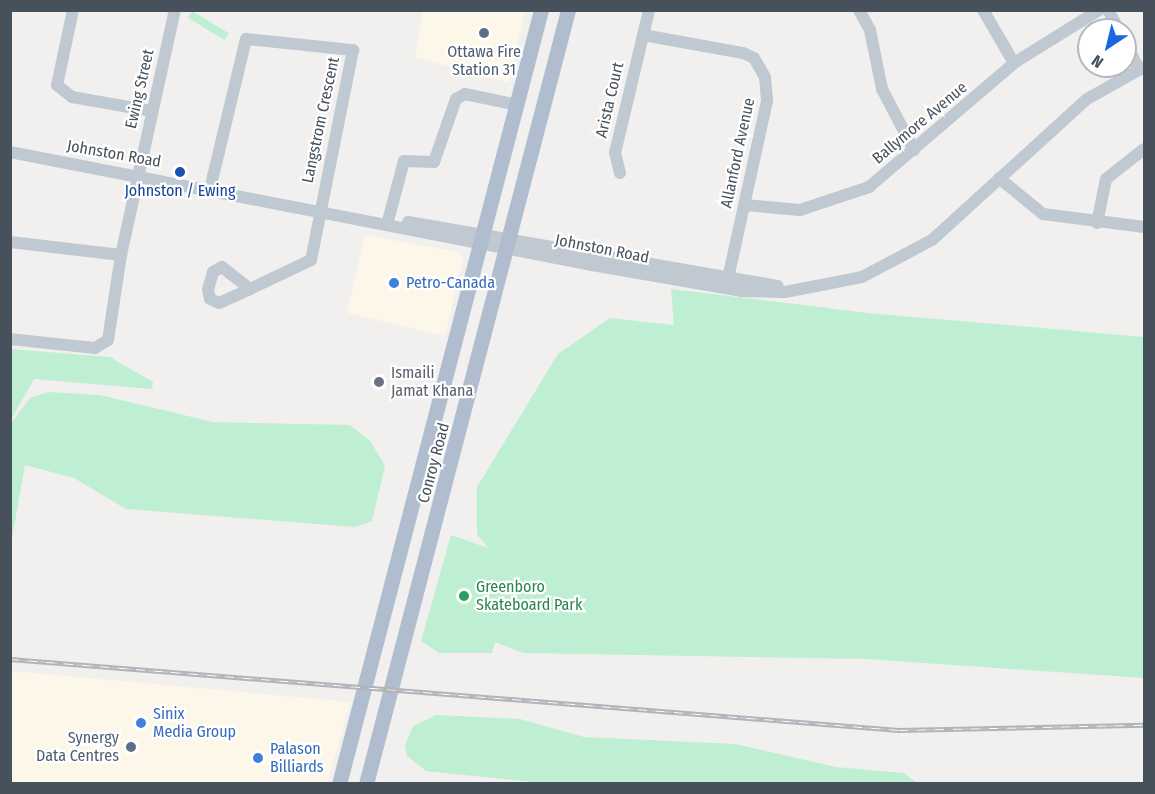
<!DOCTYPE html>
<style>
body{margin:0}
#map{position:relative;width:1155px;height:794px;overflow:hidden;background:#f2efef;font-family:"Fira Sans Condensed",sans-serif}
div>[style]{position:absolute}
.commercial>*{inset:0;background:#fcf7e9}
.green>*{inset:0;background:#beefd3;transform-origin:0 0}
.minor>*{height:12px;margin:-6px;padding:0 6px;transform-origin:6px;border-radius:6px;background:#c0c9d1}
.major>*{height:15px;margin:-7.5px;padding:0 7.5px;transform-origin:7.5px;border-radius:7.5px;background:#afbdce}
.rail>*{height:5px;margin-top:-2.5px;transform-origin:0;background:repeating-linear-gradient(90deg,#fff 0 9px,#b1b4b9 0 18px);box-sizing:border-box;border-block:2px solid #b1b4b9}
.dots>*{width:16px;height:16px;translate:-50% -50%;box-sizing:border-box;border:3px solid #fff;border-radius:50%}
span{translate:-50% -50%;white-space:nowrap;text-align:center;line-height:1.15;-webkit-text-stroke:4.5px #fff;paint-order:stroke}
.service-label{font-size:16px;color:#4e5e75}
.right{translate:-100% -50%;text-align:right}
.street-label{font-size:16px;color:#47515c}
.transit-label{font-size:16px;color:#164399}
.shop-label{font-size:16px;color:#366cbe}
.left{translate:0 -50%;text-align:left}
.worship-label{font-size:16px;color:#5b616d}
.leisure-label{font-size:16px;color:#27864d}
.frame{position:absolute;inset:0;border:12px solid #47515c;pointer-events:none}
.north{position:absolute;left:1077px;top:18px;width:60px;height:60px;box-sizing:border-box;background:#fff;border:2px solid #b5b9be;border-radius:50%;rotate:215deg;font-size:16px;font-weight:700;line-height:24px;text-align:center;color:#47515c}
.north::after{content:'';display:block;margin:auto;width:21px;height:27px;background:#1b67df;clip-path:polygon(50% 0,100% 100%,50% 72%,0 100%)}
</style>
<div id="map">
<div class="commercial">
<i style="clip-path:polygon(423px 11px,525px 11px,509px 83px,415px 57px)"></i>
<i style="clip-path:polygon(365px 235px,459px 252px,463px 258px,445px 336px,347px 313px)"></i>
<i style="clip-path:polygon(10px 671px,11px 671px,351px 702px,327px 783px,11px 783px)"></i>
</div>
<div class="green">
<i style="left:192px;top:11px;width:43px;height:8px;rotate:31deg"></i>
<i style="clip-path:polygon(671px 289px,868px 313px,1144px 337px,1144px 678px,866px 659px,523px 653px,495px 642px,492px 653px,439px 653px,421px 641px,451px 535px,488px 548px,477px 534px,477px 487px,558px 354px,610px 318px,674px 325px)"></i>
<i style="clip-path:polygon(11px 349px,110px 357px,153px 382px,152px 389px,34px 379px,11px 420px)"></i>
<i style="clip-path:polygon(48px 392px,100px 395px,213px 422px,350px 425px,371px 442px,385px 466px,372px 521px,355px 527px,126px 509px,74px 478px,25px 465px,11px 544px,11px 423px,30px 398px)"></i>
<i style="clip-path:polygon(436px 715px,520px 719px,584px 737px,735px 744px,836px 767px,904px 773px,917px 783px,552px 784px,426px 771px,407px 756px,405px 745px,413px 726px)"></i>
</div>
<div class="minor">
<i style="left:73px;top:10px;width:77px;rotate:102deg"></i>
<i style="left:57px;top:85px;width:19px;rotate:39deg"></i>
<i style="left:72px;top:97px;width:80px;rotate:10deg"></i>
<i style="left:859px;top:10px;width:23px;rotate:61deg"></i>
<i style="left:870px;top:30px;width:60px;rotate:78.5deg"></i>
<i style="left:882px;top:89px;width:69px;rotate:62.3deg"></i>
<i style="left:983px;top:10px;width:61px;rotate:59.7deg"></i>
<i style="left:1108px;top:10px;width:23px;rotate:61deg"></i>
<i style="left:643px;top:35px;width:102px;rotate:10.2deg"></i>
<i style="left:743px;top:53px;width:12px;rotate:24deg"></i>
<i style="left:754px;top:58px;width:22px;rotate:60deg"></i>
<i style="left:765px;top:77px;width:24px;rotate:85deg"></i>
<i style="left:767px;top:101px;width:186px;rotate:102.4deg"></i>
<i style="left:1125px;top:40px;width:31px;rotate:65deg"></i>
<i style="left:10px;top:152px;width:593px;rotate:10.99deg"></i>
<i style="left:592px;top:265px;width:151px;rotate:9.9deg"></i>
<i style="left:741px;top:291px;width:44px;rotate:1.3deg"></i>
<i style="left:785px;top:292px;width:78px;rotate:-11deg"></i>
<i style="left:862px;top:277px;width:79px;rotate:-27.9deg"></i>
<i style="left:932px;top:240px;width:210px;rotate:-42.3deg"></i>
<i style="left:1087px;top:99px;width:65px;rotate:-29.3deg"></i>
<i style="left:620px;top:173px;width:21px;rotate:-104deg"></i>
<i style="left:615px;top:153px;width:147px;rotate:-76.6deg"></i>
<i style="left:999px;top:178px;width:57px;rotate:39.3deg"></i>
<i style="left:1043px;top:214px;width:102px;rotate:7.3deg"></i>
<i style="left:210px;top:189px;width:154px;rotate:-76.5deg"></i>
<i style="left:246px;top:39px;width:108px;rotate:5.9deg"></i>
<i style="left:353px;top:50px;width:214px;rotate:101.3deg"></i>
<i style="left:311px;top:260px;width:68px;rotate:154.6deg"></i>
<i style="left:250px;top:289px;width:36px;rotate:-142deg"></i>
<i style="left:222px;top:267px;width:10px;rotate:151deg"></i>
<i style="left:213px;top:272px;width:18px;rotate:106deg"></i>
<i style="left:208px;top:289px;width:10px;rotate:79deg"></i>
<i style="left:210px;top:299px;width:10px;rotate:24deg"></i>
<i style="left:219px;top:303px;width:34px;rotate:-24deg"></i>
<i style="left:744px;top:205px;width:56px;rotate:5.1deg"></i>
<i style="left:800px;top:210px;width:73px;rotate:-18.4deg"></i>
<i style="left:869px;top:187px;width:191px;rotate:-40.5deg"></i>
<i style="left:1014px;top:63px;width:100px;rotate:-31.9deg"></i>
<i style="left:388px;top:221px;width:62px;rotate:-75.1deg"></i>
<i style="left:404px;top:161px;width:30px;rotate:2deg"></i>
<i style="left:434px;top:162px;width:67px;rotate:-70.8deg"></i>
<i style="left:456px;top:99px;width:10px;rotate:-29deg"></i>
<i style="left:465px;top:94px;width:54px;rotate:11.7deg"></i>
<i style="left:408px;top:222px;width:375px;rotate:9.8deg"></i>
<i style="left:1097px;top:223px;width:45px;rotate:-78.4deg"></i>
<i style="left:1106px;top:179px;width:48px;rotate:-38.3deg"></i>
<i style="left:10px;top:242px;width:112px;rotate:6.7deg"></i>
<i style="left:121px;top:255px;width:86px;rotate:98.7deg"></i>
<i style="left:108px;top:340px;width:15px;rotate:148deg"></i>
<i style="left:95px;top:348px;width:85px;rotate:-174deg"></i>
<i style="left:121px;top:255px;width:251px;rotate:-77.6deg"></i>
</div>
<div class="major">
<i style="left:339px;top:784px;width:800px;rotate:-75.37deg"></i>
<i style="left:366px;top:784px;width:800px;rotate:-75.37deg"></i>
</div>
<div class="rail">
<i style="left:10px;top:659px;width:892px;rotate:4.57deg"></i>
<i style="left:899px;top:730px;width:245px;rotate:-1.2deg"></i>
</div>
<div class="dots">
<i style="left:484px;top:33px;background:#5c6f8a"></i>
<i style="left:180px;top:172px;background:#1a4fb4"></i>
<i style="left:394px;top:283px;background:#3f7fe0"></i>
<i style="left:379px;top:382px;background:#6b7280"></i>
<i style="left:464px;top:596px;background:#2e9e5b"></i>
<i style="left:141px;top:723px;background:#3f7fe0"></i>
<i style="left:131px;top:747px;background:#5c6f8a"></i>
<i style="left:258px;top:758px;background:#3f7fe0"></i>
</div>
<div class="service-label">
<span style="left:484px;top:61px">Ottawa Fire<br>Station 31</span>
<span class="right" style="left:119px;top:747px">Synergy<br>Data Centres</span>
</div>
<div class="street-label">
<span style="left:140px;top:89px;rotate:-77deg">Ewing Street</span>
<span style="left:610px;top:100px;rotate:-77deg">Arista Court</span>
<span style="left:321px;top:120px;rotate:-78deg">Langstrom Crescent</span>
<span style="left:920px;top:123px;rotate:-40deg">Ballymore Avenue</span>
<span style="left:738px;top:153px;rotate:-78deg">Allanford Avenue</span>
<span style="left:114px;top:154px;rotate:10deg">Johnston Road</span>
<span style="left:602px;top:249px;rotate:11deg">Johnston Road</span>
<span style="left:434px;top:463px;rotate:-75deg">Conroy Road</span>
</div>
<div class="transit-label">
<span style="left:180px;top:191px">Johnston / Ewing</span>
</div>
<div class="shop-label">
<span class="left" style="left:406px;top:283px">Petro-Canada</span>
<span class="left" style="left:153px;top:723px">Sinix<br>Media Group</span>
<span class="left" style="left:270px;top:758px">Palason<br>Billiards</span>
</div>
<div class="worship-label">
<span class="left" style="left:391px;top:382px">Ismaili<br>Jamat Khana</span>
</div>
<div class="leisure-label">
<span class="left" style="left:476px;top:596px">Greenboro<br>Skateboard Park</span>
</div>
<div class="frame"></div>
<div class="north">N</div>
</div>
